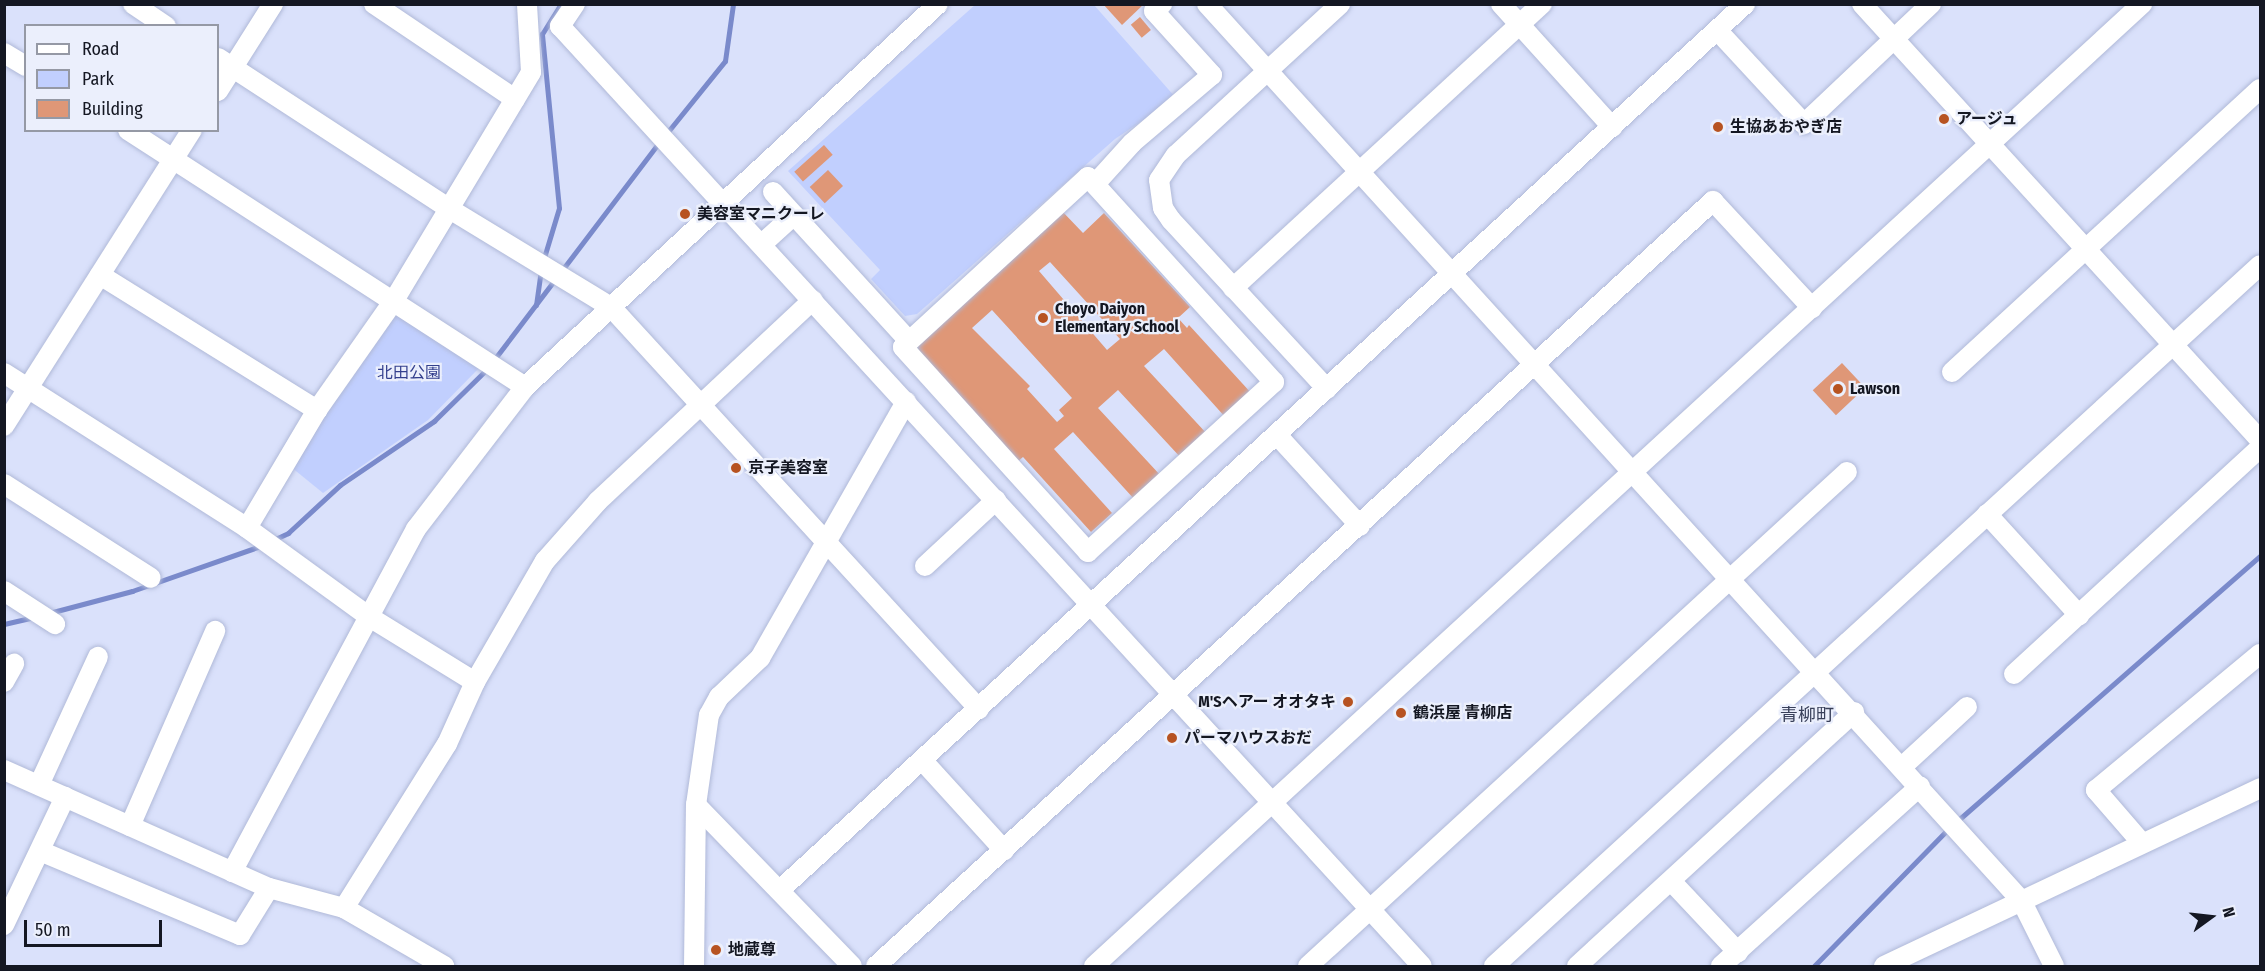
<!DOCTYPE html>
<meta charset="utf-8">
<style>
body{margin:0}
#map{position:relative;width:2265px;height:971px;overflow:hidden;background:#dae1fb;font-family:"Fira Sans Condensed","Noto Sans JP",sans-serif}
div>[style]{position:absolute}
.green>*{inset:0;background:#c1cffe}
.stream>*{height:5px;margin:-2.5px;padding:0 2.5px;transform-origin:2.5px;border-radius:2.5px;background:#7a8acb}
.building>*{inset:0;background:#df9777;transform-origin:0 0}
.roads{filter:drop-shadow(0 0 2px #b0b9d8) drop-shadow(0 0 2px #b0b9d8)}
.minor>*{height:20px;margin:-10px;padding:0 10px;transform-origin:10px;border-radius:10px;background:#fff}
.dots>*{width:16px;height:16px;translate:-50% -50%;box-sizing:border-box;border:3px solid #ebeffc;border-radius:50%}
span{translate:-50% -50%;white-space:nowrap;text-align:center;line-height:1.15;-webkit-text-stroke:4.5px #ebeffc;paint-order:stroke}
.poi-label{font-size:16px;color:#141722;font-weight:700}
.left{translate:0 -50%;text-align:left}
.right{translate:-100% -50%;text-align:right}
.park-label{font-size:16px;color:#333f8d}
.neighbourhood-label{font-size:18px;color:#39405a}
.frame{position:absolute;inset:0;border:6px solid #141722;pointer-events:none}
.legend{position:absolute;left:24px;top:24px;width:195px;height:108px;box-sizing:border-box;background:#ebeffc;border:2px solid #9599a5;margin:0;padding:8px 10px;list-style:none;font-size:18px;color:#141722}
.legend li{display:flex;align-items:center;gap:12px;height:30px}
.legend b{width:30px;border:2px solid #9599a5}
.north{position:absolute;left:2181px;top:887px;width:60px;height:60px;-webkit-text-stroke:4px #ebeffc;paint-order:stroke;rotate:75deg;font-size:16px;font-weight:700;line-height:24px;text-align:center;color:#141722}
.north::after{content:'';display:block;margin:auto;width:21px;height:27px;background:#141722;clip-path:polygon(50% 0,100% 100%,50% 72%,0 100%)}
.scale{position:absolute;left:24px;top:920px;width:138px;height:27px;box-sizing:border-box;border:3px solid #141722;border-top:0;padding-left:8px;font-size:18px;line-height:21px;white-space:nowrap;color:#141722;-webkit-text-stroke:4px #ebeffc;paint-order:stroke}
</style>
<div id="map">
<div class="green">
<i style="clip-path:polygon(975px 5px,1094px 5px,1176px 98px,1115px 139px,917px 314px,905px 316px,871px 279px,880px 270px,788px 171px)"></i>
<i style="clip-path:polygon(396px 310px,482px 365px,428px 420px,323px 493px,291px 467px)"></i>
</div>
<div class="stream">
<i style="left:666px;top:134px;width:94px;rotate:-51.1deg"></i>
<i style="left:725px;top:61px;width:58px;rotate:-82deg"></i>
<i style="left:543px;top:261px;width:55px;rotate:-73.2deg"></i>
<i style="left:559px;top:208px;width:175px;rotate:-95.6deg"></i>
<i style="left:542px;top:34px;width:36px;rotate:-58deg"></i>
<i style="left:536px;top:305px;width:35px;rotate:-82deg"></i>
<i style="left:493px;top:361px;width:276px;rotate:-52.8deg"></i>
<i style="left:271px;top:541px;width:19px;rotate:-25deg"></i>
<i style="left:288px;top:533px;width:71px;rotate:-42.7deg"></i>
<i style="left:340px;top:485px;width:114px;rotate:-34.2deg"></i>
<i style="left:434px;top:421px;width:76px;rotate:-44.5deg"></i>
<i style="left:49px;top:613px;width:86px;rotate:-14.8deg"></i>
<i style="left:132px;top:591px;width:139px;rotate:-19.3deg"></i>
<i style="left:4px;top:624px;width:31px;rotate:-13deg"></i>
<i style="left:1956px;top:822px;width:404px;rotate:-41.2deg"></i>
<i style="left:1814px;top:966px;width:193px;rotate:-45.6deg"></i>
</div>
<div class="building">
<i style="clip-path:polygon(1103px 4px,1144px 4px,1122px 25px)"></i>
<i style="left:1140px;top:17px;width:17px;height:12px;rotate:50deg"></i>
<i style="left:824px;top:145px;width:13px;height:40px;rotate:48deg"></i>
<i style="left:828px;top:170px;width:22px;height:25px;rotate:47deg"></i>
<i style="clip-path:polygon(evenodd,1061px 210px,1083px 233px,1104px 213px,1190px 307px,1178px 318px,1187px 328px,1189px 325px,1252px 394px,1226px 418px,1164px 349px,1144px 366px,1208px 435px,1182px 459px,1118px 390px,1098px 408px,1161px 476px,1135px 500px,1073px 432px,1054px 449px,1112px 513px,1091px 532px,1023px 457px,1016px 463px,911px 347px,1061px 210px,1050px 262px,1120px 339px,1107px 350px,1039px 271px,1050px 262px,1061px 210px,992px 310px,1072px 398px,1059px 410px,1064px 416px,1057px 422px,1027px 389px,1030px 386px,972px 328px,992px 310px)"></i>
<i style="left:1842px;top:363px;width:34px;height:40px;rotate:47deg"></i>
</div>
<div class="roads">
<div class="minor">
<i style="left:133px;top:4px;width:40px;rotate:34deg"></i>
<i style="left:374px;top:4px;width:170px;rotate:34deg"></i>
<i style="left:575px;top:4px;width:27px;rotate:124deg"></i>
<i style="left:560px;top:26px;width:1275px;rotate:47.48deg"></i>
<i style="left:1207px;top:4px;width:1211px;rotate:47.75deg"></i>
<i style="left:2021px;top:900px;width:74px;rotate:63.4deg"></i>
<i style="left:1501px;top:4px;width:166px;rotate:47.9deg"></i>
<i style="left:1862px;top:4px;width:590px;rotate:47.61deg"></i>
<i style="left:1717px;top:30px;width:128px;rotate:47.2deg"></i>
<i style="left:1804px;top:124px;width:175px;rotate:-43.4deg"></i>
<i style="left:4px;top:53px;width:26px;rotate:31deg"></i>
<i style="left:218px;top:58px;width:275px;rotate:33.1deg"></i>
<i style="left:448px;top:208px;width:191px;rotate:31.3deg"></i>
<i style="left:611px;top:307px;width:545px;rotate:47.53deg"></i>
<i style="left:218px;top:91px;width:103px;rotate:-57.7deg"></i>
<i style="left:128px;top:130px;width:473px;rotate:32.9deg"></i>
<i style="left:1088px;top:177px;width:277px;rotate:47.8deg"></i>
<i style="left:1274px;top:382px;width:252px;rotate:137.6deg"></i>
<i style="left:1088px;top:552px;width:276px;rotate:-132.1deg"></i>
<i style="left:903px;top:347px;width:251px;rotate:-42.6deg"></i>
<i style="left:1095px;top:184px;width:55px;rotate:-47.9deg"></i>
<i style="left:1132px;top:143px;width:105px;rotate:-40.4deg"></i>
<i style="left:1212px;top:75px;width:86px;rotate:-132.2deg"></i>
<i style="left:1154px;top:11px;width:11px;rotate:-41deg"></i>
<i style="left:773px;top:192px;width:202px;rotate:47.6deg"></i>
<i style="left:762px;top:244px;width:43px;rotate:-42.2deg"></i>
<i style="left:100px;top:275px;width:256px;rotate:31.9deg"></i>
<i style="left:1233px;top:288px;width:420px;rotate:-42.6deg"></i>
<i style="left:1952px;top:372px;width:418px;rotate:-42.6deg"></i>
<i style="left:4px;top:373px;width:288px;rotate:32.5deg"></i>
<i style="left:247px;top:528px;width:137px;rotate:-59.3deg"></i>
<i style="left:317px;top:410px;width:132px;rotate:-54.9deg"></i>
<i style="left:393px;top:302px;width:268px;rotate:-59deg"></i>
<i style="left:531px;top:72px;width:68px;rotate:-93.4deg"></i>
<i style="left:1327px;top:389px;width:230px;rotate:-132.7deg"></i>
<i style="left:1171px;top:220px;width:14px;rotate:-124deg"></i>
<i style="left:1163px;top:208px;width:28px;rotate:-98deg"></i>
<i style="left:1159px;top:180px;width:30px;rotate:-56deg"></i>
<i style="left:1176px;top:155px;width:223px;rotate:-42.6deg"></i>
<i style="left:4px;top:426px;width:351px;rotate:-57.6deg"></i>
<i style="left:1277px;top:435px;width:123px;rotate:47.6deg"></i>
<i style="left:4px;top:484px;width:174px;rotate:32.6deg"></i>
<i style="left:1987px;top:514px;width:137px;rotate:47.7deg"></i>
<i style="left:247px;top:528px;width:153px;rotate:36deg"></i>
<i style="left:371px;top:618px;width:122px;rotate:31.6deg"></i>
<i style="left:925px;top:566px;width:97px;rotate:-42.9deg"></i>
<i style="left:4px;top:591px;width:61px;rotate:32.9deg"></i>
<i style="left:2014px;top:674px;width:334px;rotate:-42.6deg"></i>
<i style="left:4px;top:682px;width:21px;rotate:-61deg"></i>
<i style="left:922px;top:760px;width:122px;rotate:47.7deg"></i>
<i style="left:1903px;top:766px;width:87px;rotate:-42.7deg"></i>
<i style="left:4px;top:770px;width:290px;rotate:24deg"></i>
<i style="left:269px;top:888px;width:78px;rotate:14.9deg"></i>
<i style="left:344px;top:908px;width:116px;rotate:30.1deg"></i>
<i style="left:39px;top:785px;width:141px;rotate:-65.3deg"></i>
<i style="left:696px;top:805px;width:224px;rotate:45.9deg"></i>
<i style="left:130px;top:826px;width:213px;rotate:-66.4deg"></i>
<i style="left:2141px;top:842px;width:69px;rotate:-130.9deg"></i>
<i style="left:2096px;top:790px;width:213px;rotate:-39.7deg"></i>
<i style="left:40px;top:851px;width:217px;rotate:22.8deg"></i>
<i style="left:240px;top:935px;width:55px;rotate:-58.3deg"></i>
<i style="left:232px;top:872px;width:389px;rotate:-61.8deg"></i>
<i style="left:416px;top:529px;width:179px;rotate:-52.5deg"></i>
<i style="left:525px;top:387px;width:563px;rotate:-42.84deg"></i>
<i style="left:1671px;top:881px;width:98px;rotate:46.7deg"></i>
<i style="left:781px;top:889px;width:1309px;rotate:-42.55deg"></i>
<i style="left:344px;top:908px;width:194px;rotate:-57.9deg"></i>
<i style="left:447px;top:744px;width:68px;rotate:-65.7deg"></i>
<i style="left:475px;top:682px;width:140px;rotate:-60deg"></i>
<i style="left:545px;top:561px;width:80px;rotate:-48.5deg"></i>
<i style="left:598px;top:501px;width:294px;rotate:-43.1deg"></i>
<i style="left:4px;top:925px;width:142px;rotate:-64.5deg"></i>
<i style="left:694px;top:966px;width:161px;rotate:-89.3deg"></i>
<i style="left:696px;top:805px;width:91px;rotate:-81.8deg"></i>
<i style="left:709px;top:715px;width:21px;rotate:-61deg"></i>
<i style="left:719px;top:697px;width:57px;rotate:-43.6deg"></i>
<i style="left:760px;top:658px;width:295px;rotate:-60.3deg"></i>
<i style="left:876px;top:966px;width:1134px;rotate:-42.43deg"></i>
<i style="left:1713px;top:201px;width:146px;rotate:47.2deg"></i>
<i style="left:1094px;top:966px;width:1423px;rotate:-42.55deg"></i>
<i style="left:1308px;top:966px;width:731px;rotate:-42.51deg"></i>
<i style="left:1494px;top:966px;width:1038px;rotate:-42.46deg"></i>
<i style="left:1577px;top:966px;width:376px;rotate:-42.5deg"></i>
<i style="left:1721px;top:966px;width:268px;rotate:-42.1deg"></i>
<i style="left:1884px;top:966px;width:416px;rotate:-25.3deg"></i>
</div>
</div>
<div class="dots">
<i style="left:1944px;top:119px;background:#b75321"></i>
<i style="left:1718px;top:127px;background:#b75321"></i>
<i style="left:685px;top:214px;background:#b75321"></i>
<i style="left:1043px;top:318px;background:#b75321"></i>
<i style="left:1838px;top:389px;background:#b75321"></i>
<i style="left:736px;top:468px;background:#b75321"></i>
<i style="left:1348px;top:702px;background:#b75321"></i>
<i style="left:1401px;top:713px;background:#b75321"></i>
<i style="left:1172px;top:738px;background:#b75321"></i>
<i style="left:716px;top:950px;background:#b75321"></i>
</div>
<div class="poi-label">
<span class="left" style="left:1956px;top:119px">アージュ</span>
<span class="left" style="left:1730px;top:127px">生協あおやぎ店</span>
<span class="left" style="left:697px;top:214px">美容室マニクーレ</span>
<span class="left" style="left:1055px;top:318px">Choyo Daiyon<br>Elementary School</span>
<span class="left" style="left:1850px;top:389px">Lawson</span>
<span class="left" style="left:748px;top:468px">京子美容室</span>
<span class="right" style="left:1336px;top:702px">M'Sヘアー オオタキ</span>
<span class="left" style="left:1413px;top:713px">鶴浜屋 青柳店</span>
<span class="left" style="left:1184px;top:738px">パーマハウスおだ</span>
<span class="left" style="left:728px;top:950px">地蔵尊</span>
</div>
<div class="park-label">
<span style="left:409px;top:373px">北田公園</span>
</div>
<div class="neighbourhood-label">
<span style="left:1807px;top:715px">青柳町</span>
</div>
<div class="frame"></div>
<ul class="legend">
<li><b style="height:8px;background:#fff"></b>Road</li>
<li><b style="height:16px;background:#c1cffe"></b>Park</li>
<li><b style="height:16px;background:#df9777"></b>Building</li>
</ul>
<div class="north">N</div>
<div class="scale">50 m</div>
</div>
